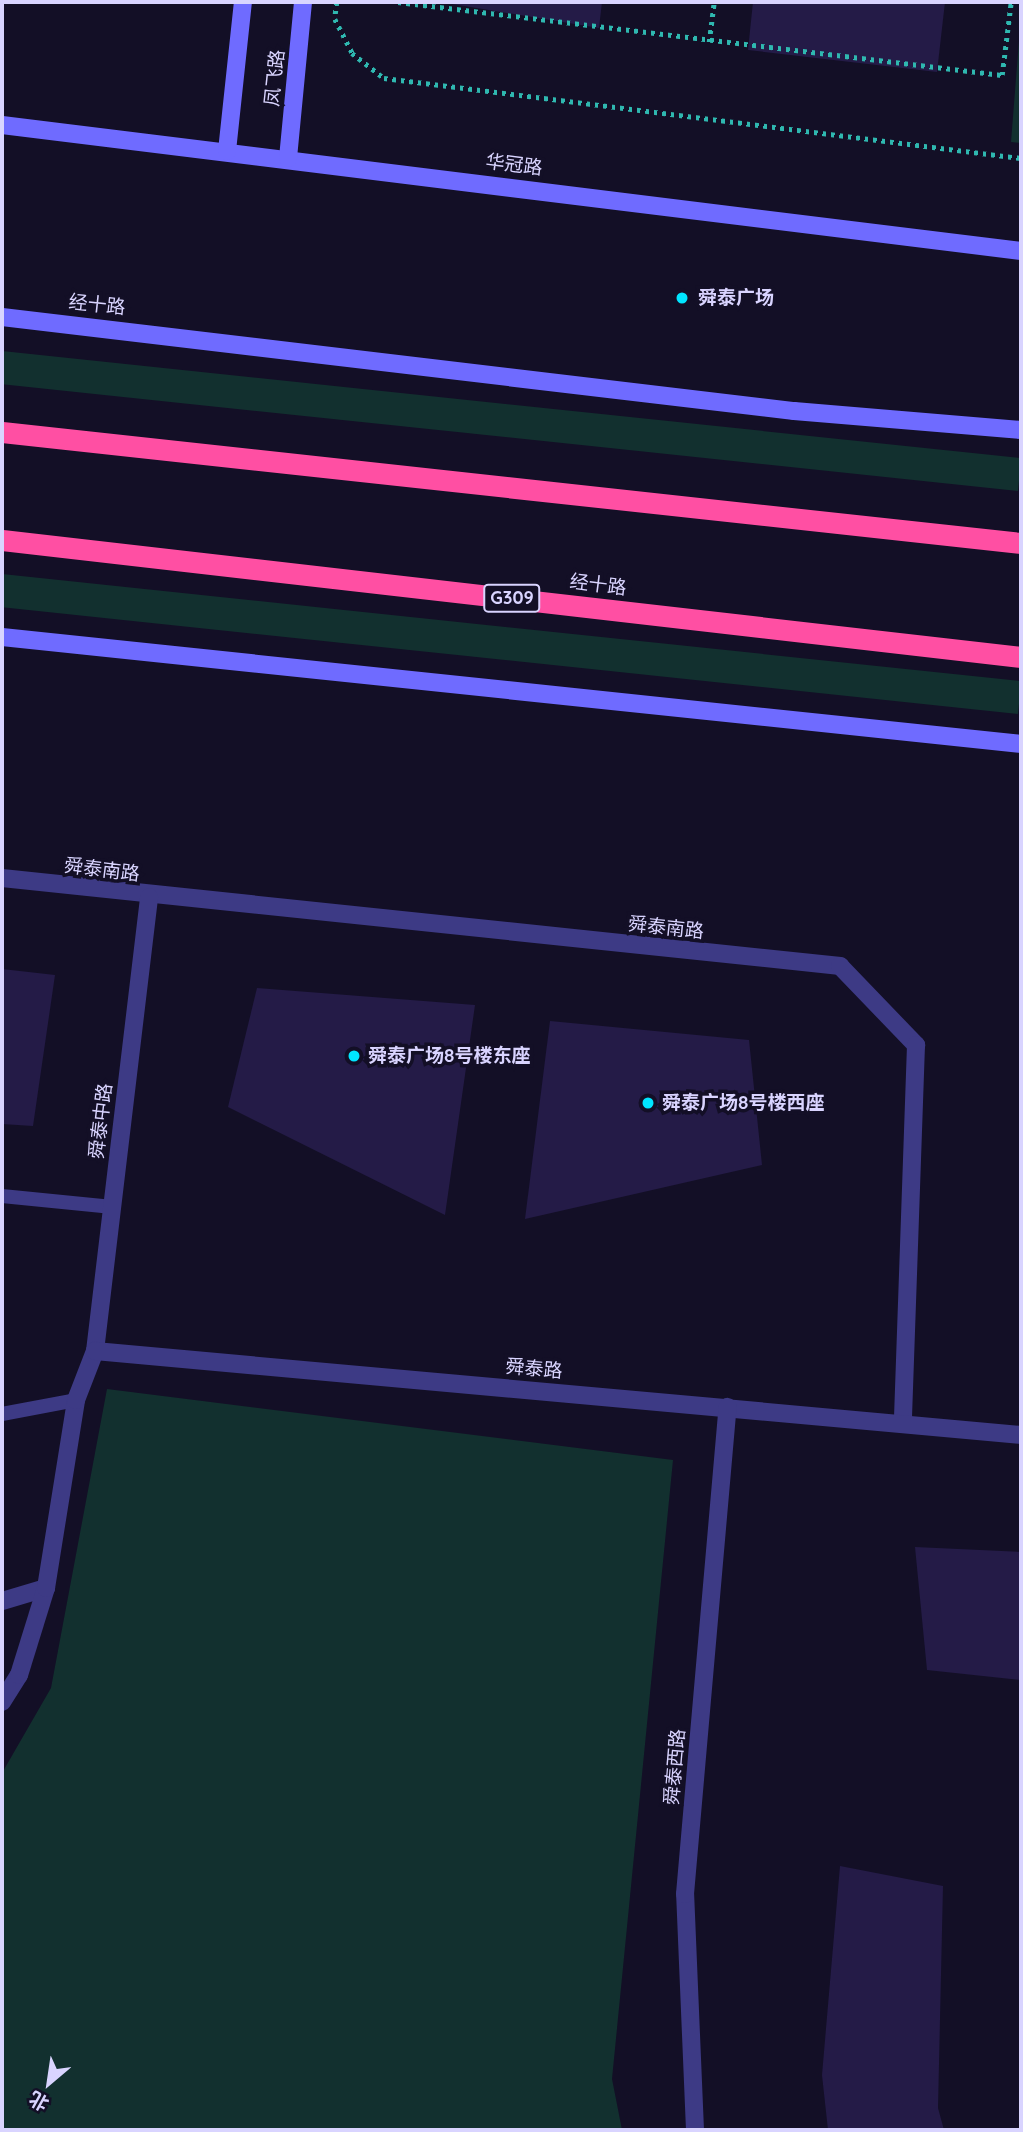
<!DOCTYPE html>
<meta charset="utf-8">
<style>
body{margin:0}
#map{position:relative;width:1023px;height:2132px;overflow:hidden;background:#130f26;font-family:Quicksand,"Noto Sans SC",sans-serif}
div>[style]{position:absolute}
.green>*{inset:0;background:#12302f;transform-origin:0 0}
.building>*{inset:0;background:#241b47}
.path>*{height:4.5px;margin-top:-2.25px;transform-origin:0;background:repeating-linear-gradient(90deg,#2fb8b0 0 3.5px,transparent 0 8.5px)}
.lane>*{height:14px;margin:-7px;padding:0 7px;transform-origin:7px;border-radius:7px;background:#3d3a85}
.street>*{height:18px;margin:-9px;padding:0 9px;transform-origin:9px;border-radius:9px;background:#3d3a85}
.secondary>*{height:18px;margin:-9px;padding:0 9px;transform-origin:9px;border-radius:9px;background:#6f6bff}
.highway>*{height:21px;margin:-10.5px;padding:0 10.5px;transform-origin:10.5px;border-radius:10.5px;background:#ff4fa3}
.dots>*{width:19px;height:19px;translate:-50% -50%;box-sizing:border-box;border:4px solid #130f26;border-radius:50%}
span{translate:-50% -50%;white-space:nowrap;text-align:center;line-height:1.15;-webkit-text-stroke:7px #130f26;paint-order:stroke}
.shield-label span{padding:2px 5px;background:#130f26;border:2px solid;border-radius:5px;-webkit-text-stroke-width:0}
.shield-label{font-size:18px;color:#d9d4ff;font-weight:700}
.street-label{font-size:19px;color:#d9d4ff}
.poi-label{font-size:19px;color:#d9d4ff;font-weight:700}
.left{translate:0 -50%;text-align:left}
.frame{position:absolute;inset:0;border:4px solid #d9d4ff;pointer-events:none}
.north{position:absolute;left:14px;top:2048px;width:70px;height:70px;-webkit-text-stroke:5px #130f26;paint-order:stroke;rotate:209deg;font-size:19px;font-weight:700;line-height:28px;text-align:center;color:#d9d4ff}
.north::after{content:'';display:block;margin:auto;width:24px;height:32px;background:#d9d4ff;clip-path:polygon(50% 0,100% 100%,50% 72%,0 100%)}
</style>
<div id="map">
<div class="green">
<i style="clip-path:polygon(1020px 28px,1021px 28px,1021px 143px,1011px 142px)"></i>
<i style="left:2px;top:351px;width:1025px;height:33px;rotate:6deg"></i>
<i style="left:2px;top:574px;width:1025px;height:33px;rotate:6deg"></i>
<i style="clip-path:polygon(107px 1389px,673px 1460px,612px 2079px,622px 2130px,2px 2130px,2px 1773px,51px 1688px)"></i>
</div>
<div class="building">
<i style="clip-path:polygon(440px 2px,602px 2px,599px 28px)"></i>
<i style="clip-path:polygon(753px 2px,945px 2px,937px 72px,748px 50px)"></i>
<i style="clip-path:polygon(2px 969px,55px 975px,33px 1126px,2px 1124px)"></i>
<i style="clip-path:polygon(257px 988px,475px 1005px,445px 1215px,228px 1107px)"></i>
<i style="clip-path:polygon(550px 1021px,749px 1040px,762px 1165px,525px 1219px)"></i>
<i style="clip-path:polygon(915px 1547px,1021px 1552px,1021px 1680px,927px 1670px)"></i>
<i style="clip-path:polygon(840px 1866px,943px 1886px,938px 2108px,944px 2130px,828px 2130px,822px 2075px)"></i>
</div>
<div class="path">
<i style="left:337px;top:2px;width:17px;rotate:97deg"></i>
<i style="left:335px;top:19px;width:38px;rotate:63deg"></i>
<i style="left:352px;top:53px;width:41px;rotate:38deg"></i>
<i style="left:384px;top:78px;width:642px;rotate:7.16deg"></i>
<i style="left:398px;top:2px;width:608px;rotate:6.89deg"></i>
<i style="left:1002px;top:75px;width:74px;rotate:-83deg"></i>
<i style="left:709px;top:42px;width:40px;rotate:-82.9deg"></i>
</div>
<div class="lane">
<i style="left:2px;top:1196px;width:111px;rotate:5.7deg"></i>
<i style="left:2px;top:1414px;width:75px;rotate:-10.7deg"></i>
</div>
<div class="street">
<i style="left:2px;top:878px;width:843px;rotate:5.99deg"></i>
<i style="left:840px;top:966px;width:110px;rotate:46.1deg"></i>
<i style="left:916px;top:1045px;width:379px;rotate:92deg"></i>
<i style="left:95px;top:1351px;width:457px;rotate:-83.2deg"></i>
<i style="left:2px;top:1601px;width:46px;rotate:-16.5deg"></i>
<i style="left:2px;top:1702px;width:32px;rotate:-58deg"></i>
<i style="left:19px;top:1675px;width:91px;rotate:-72.8deg"></i>
<i style="left:46px;top:1588px;width:190px;rotate:-80.9deg"></i>
<i style="left:76px;top:1400px;width:53px;rotate:-68.8deg"></i>
<i style="left:95px;top:1351px;width:930px;rotate:5.18deg"></i>
<i style="left:695px;top:2130px;width:236px;rotate:-92.4deg"></i>
<i style="left:685px;top:1894px;width:489px;rotate:-85deg"></i>
</div>
<div class="secondary">
<i style="left:2px;top:125px;width:1027px;rotate:7.05deg"></i>
<i style="left:227px;top:151px;width:150px;rotate:-83.9deg"></i>
<i style="left:288px;top:158px;width:157px;rotate:-84.5deg"></i>
<i style="left:2px;top:317px;width:798px;rotate:6.77deg"></i>
<i style="left:794px;top:411px;width:228px;rotate:4.8deg"></i>
<i style="left:2px;top:637px;width:1025px;rotate:5.99deg"></i>
</div>
<div class="highway">
<i style="left:2px;top:432px;width:1025px;rotate:6.22deg"></i>
<i style="left:2px;top:540px;width:1026px;rotate:6.55deg"></i>
</div>
<div class="dots">
<i style="left:682px;top:298px;background:#00e5ff"></i>
<i style="left:354px;top:1056px;background:#00e5ff"></i>
<i style="left:648px;top:1103px;background:#00e5ff"></i>
</div>
<div class="shield-label">
<span style="left:512px;top:598px">G309</span>
</div>
<div class="street-label">
<span style="left:275px;top:78px;rotate:-84deg">凤飞路</span>
<span style="left:514px;top:165px;rotate:7deg">华冠路</span>
<span style="left:97px;top:305px;rotate:6deg">经十路</span>
<span style="left:598px;top:585px;rotate:7deg">经十路</span>
<span style="left:102px;top:870px;rotate:7deg">舜泰南路</span>
<span style="left:666px;top:928px;rotate:6deg">舜泰南路</span>
<span style="left:101px;top:1121px;rotate:-83deg">舜泰中路</span>
<span style="left:534px;top:1369px;rotate:5deg">舜泰路</span>
<span style="left:675px;top:1767px;rotate:-85deg">舜泰西路</span>
</div>
<div class="poi-label">
<span class="left" style="left:698px;top:298px">舜泰广场</span>
<span class="left" style="left:368px;top:1056px">舜泰广场8号楼东座</span>
<span class="left" style="left:662px;top:1103px">舜泰广场8号楼西座</span>
</div>
<div class="frame"></div>
<div class="north">北</div>
</div>
